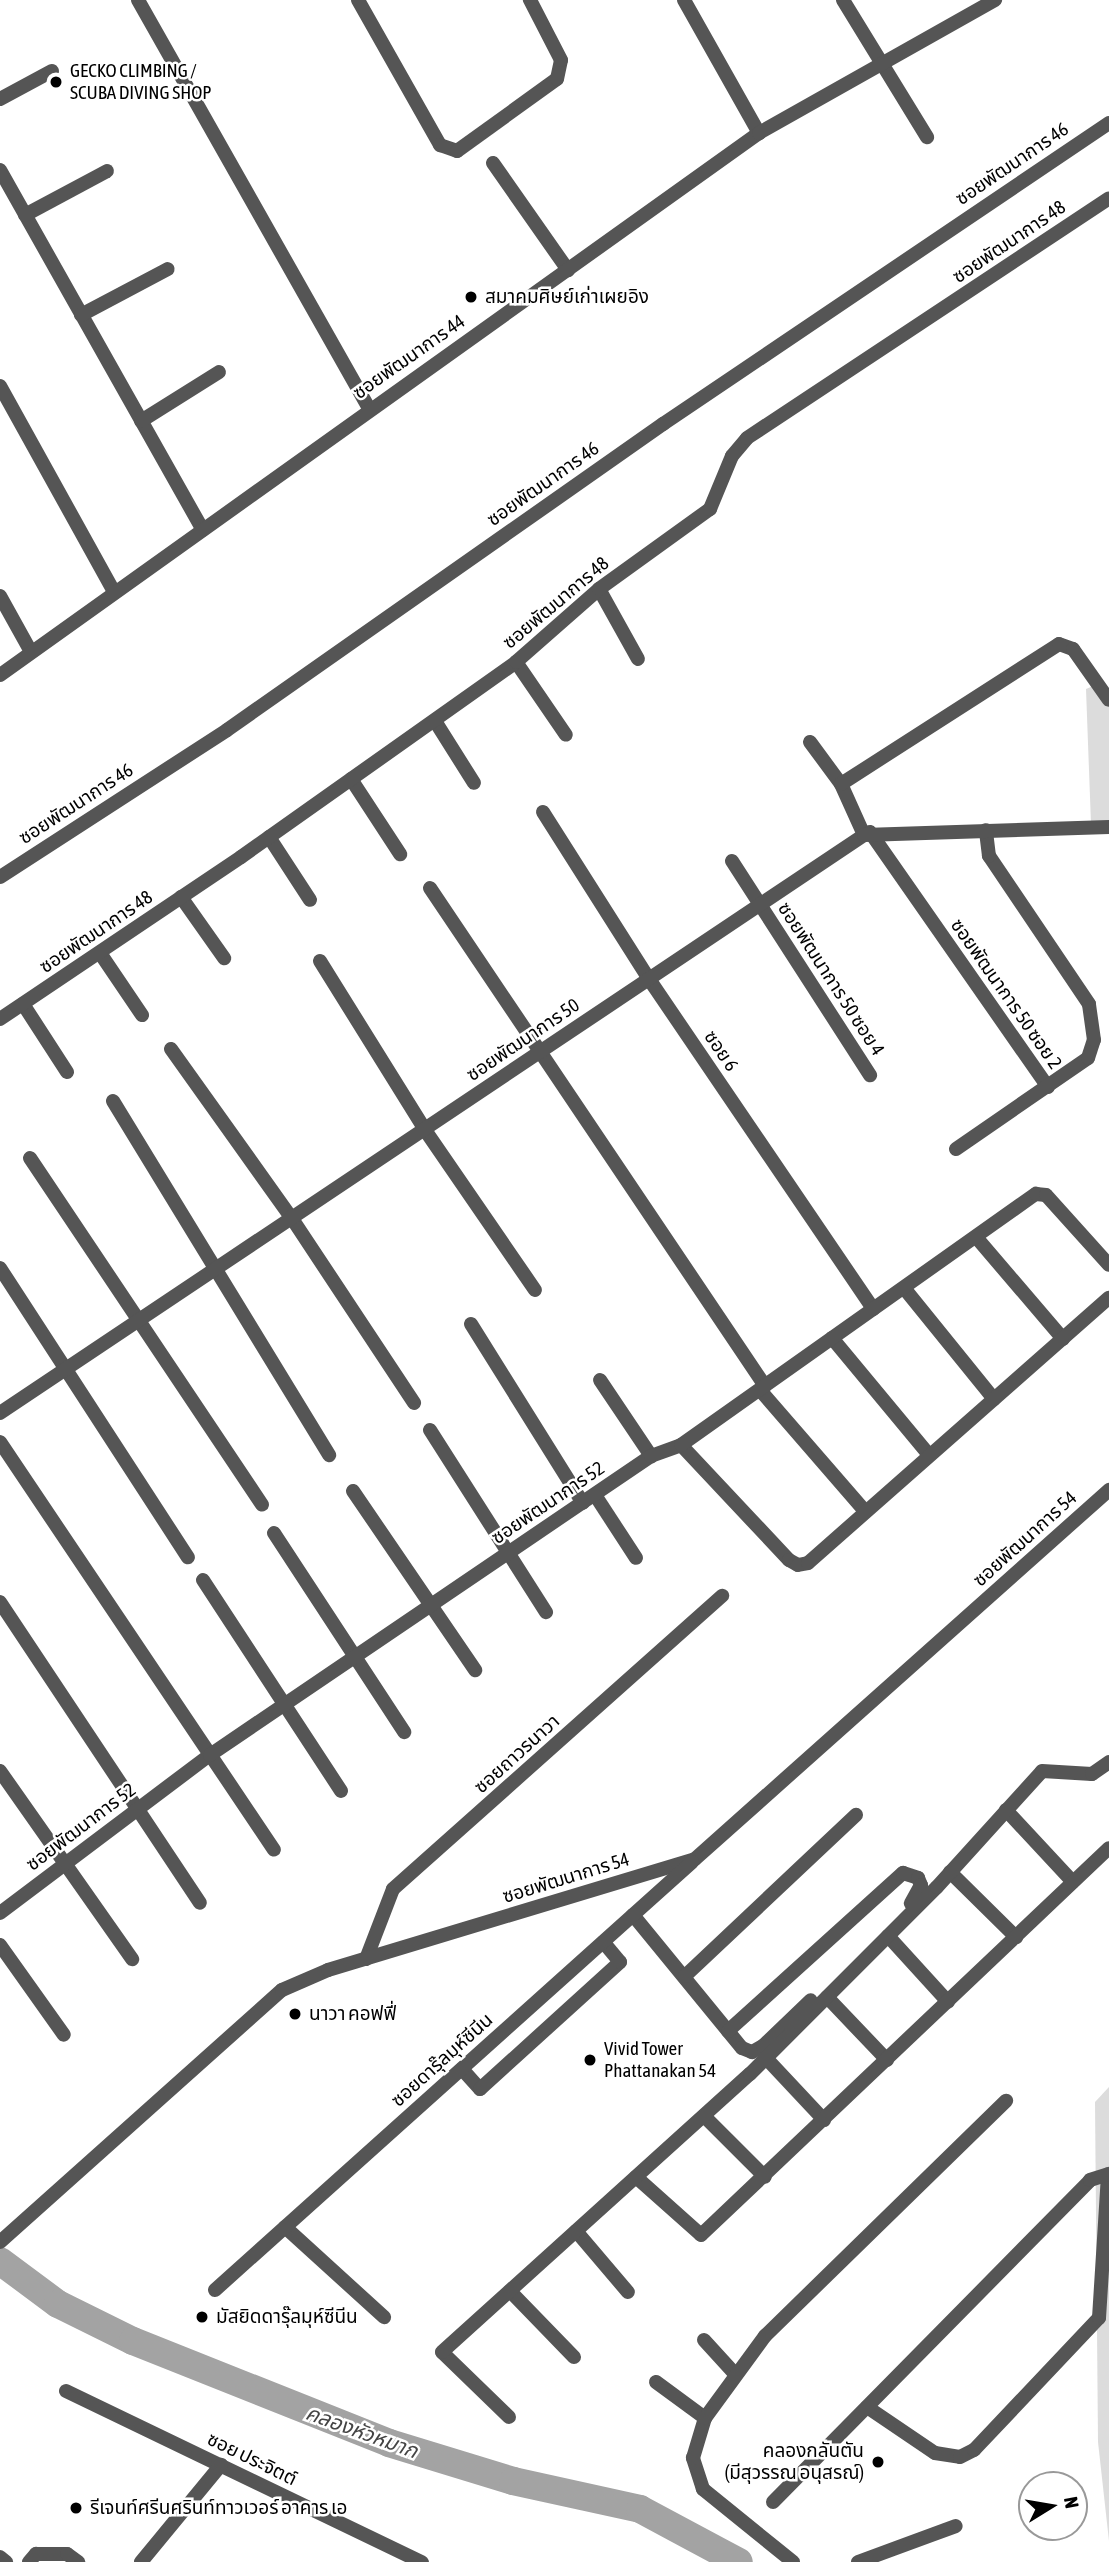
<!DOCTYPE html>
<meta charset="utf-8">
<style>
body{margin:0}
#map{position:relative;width:1109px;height:2562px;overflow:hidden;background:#fff;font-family:"Asap Condensed","Noto Sans Thai",sans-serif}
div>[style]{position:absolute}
.green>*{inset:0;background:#dcdcdc}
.river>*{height:28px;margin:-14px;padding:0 14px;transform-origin:14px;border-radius:14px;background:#a3a3a3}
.minor>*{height:14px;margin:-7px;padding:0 7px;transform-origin:7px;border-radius:7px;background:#555}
.tertiary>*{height:14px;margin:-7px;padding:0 7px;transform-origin:7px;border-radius:7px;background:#555}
.dots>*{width:19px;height:19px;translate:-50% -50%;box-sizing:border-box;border:4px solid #fff;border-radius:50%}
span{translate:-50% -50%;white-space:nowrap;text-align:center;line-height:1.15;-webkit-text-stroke:5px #fff;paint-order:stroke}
.poi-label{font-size:19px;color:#000}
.left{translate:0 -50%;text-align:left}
.right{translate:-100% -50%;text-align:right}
.street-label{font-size:19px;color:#000}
.water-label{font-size:21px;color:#444;font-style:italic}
.north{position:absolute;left:1018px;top:2471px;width:70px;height:70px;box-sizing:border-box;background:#fff;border:2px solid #999;border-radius:50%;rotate:79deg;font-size:19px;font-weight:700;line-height:28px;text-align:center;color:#000}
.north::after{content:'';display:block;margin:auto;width:24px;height:32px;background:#000;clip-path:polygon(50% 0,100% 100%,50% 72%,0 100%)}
</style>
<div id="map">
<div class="green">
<i style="clip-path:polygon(1098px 684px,1109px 700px,1109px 824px,1091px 824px,1086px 689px)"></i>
<i style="clip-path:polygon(1109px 2087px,1109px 2541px,1098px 2442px,1095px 2102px)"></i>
</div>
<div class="river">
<i style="left:0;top:2261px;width:72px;rotate:36.6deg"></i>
<i style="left:58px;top:2304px;width:84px;rotate:26.3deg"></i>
<i style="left:133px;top:2341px;width:276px;rotate:21.7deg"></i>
<i style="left:389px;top:2443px;width:130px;rotate:17deg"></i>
<i style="left:513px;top:2481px;width:130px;rotate:12.4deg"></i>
<i style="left:640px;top:2509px;width:112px;rotate:28.2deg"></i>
</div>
<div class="minor">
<i style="left:138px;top:0;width:469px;rotate:60.5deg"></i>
<i style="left:358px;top:0;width:167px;rotate:60.5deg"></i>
<i style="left:440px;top:145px;width:18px;rotate:19deg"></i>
<i style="left:457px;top:151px;width:123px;rotate:-35.8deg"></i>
<i style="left:557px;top:79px;width:19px;rotate:-78deg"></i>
<i style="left:561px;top:60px;width:68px;rotate:-117.3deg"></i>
<i style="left:684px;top:0;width:153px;rotate:60.6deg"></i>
<i style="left:843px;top:0;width:161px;rotate:58.5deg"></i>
<i style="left:0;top:99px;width:59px;rotate:-28.3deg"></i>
<i style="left:493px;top:163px;width:131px;rotate:55deg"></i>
<i style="left:0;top:170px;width:413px;rotate:60.6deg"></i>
<i style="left:25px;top:215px;width:93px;rotate:-28.2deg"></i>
<i style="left:81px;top:315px;width:98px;rotate:-27.9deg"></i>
<i style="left:0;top:386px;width:233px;rotate:61deg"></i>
<i style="left:141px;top:421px;width:92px;rotate:-32.1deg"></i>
<i style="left:599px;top:589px;width:80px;rotate:60.9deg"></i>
<i style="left:0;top:596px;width:64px;rotate:61deg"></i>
<i style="left:516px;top:662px;width:88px;rotate:55.6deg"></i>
<i style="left:435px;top:721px;width:73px;rotate:57.8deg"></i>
<i style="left:810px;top:742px;width:52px;rotate:53.6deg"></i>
<i style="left:841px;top:784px;width:56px;rotate:65.7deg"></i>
<i style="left:351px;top:779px;width:90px;rotate:56.8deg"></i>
<i style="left:841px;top:784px;width:259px;rotate:-32.7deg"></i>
<i style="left:1059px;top:644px;width:15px;rotate:20deg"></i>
<i style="left:1073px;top:649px;width:62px;rotate:54.8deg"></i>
<i style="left:543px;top:812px;width:198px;rotate:57.6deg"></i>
<i style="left:649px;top:979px;width:399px;rotate:55.8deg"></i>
<i style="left:870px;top:832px;width:311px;rotate:55.1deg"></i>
<i style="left:269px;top:837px;width:75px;rotate:56.9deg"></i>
<i style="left:732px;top:861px;width:255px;rotate:57.2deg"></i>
<i style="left:0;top:877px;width:270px;rotate:-32.9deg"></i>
<i style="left:227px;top:730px;width:533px;rotate:-35.06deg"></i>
<i style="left:663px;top:424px;width:538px;rotate:-34.01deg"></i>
<i style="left:430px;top:888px;width:600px;rotate:56.07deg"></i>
<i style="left:181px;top:897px;width:75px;rotate:54.8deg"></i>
<i style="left:100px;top:953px;width:75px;rotate:55.9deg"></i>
<i style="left:320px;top:961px;width:199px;rotate:58.1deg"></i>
<i style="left:425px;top:1130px;width:194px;rotate:55.5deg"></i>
<i style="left:23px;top:1004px;width:81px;rotate:57.1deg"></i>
<i style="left:0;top:1019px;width:290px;rotate:-33.9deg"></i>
<i style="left:241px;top:857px;width:337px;rotate:-35.3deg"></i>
<i style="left:516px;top:662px;width:111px;rotate:-41.3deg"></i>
<i style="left:599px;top:589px;width:137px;rotate:-35.8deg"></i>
<i style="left:710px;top:509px;width:57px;rotate:-67.5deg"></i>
<i style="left:732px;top:456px;width:23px;rotate:-50deg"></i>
<i style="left:747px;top:438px;width:434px;rotate:-33.5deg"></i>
<i style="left:171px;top:1049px;width:206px;rotate:54.5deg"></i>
<i style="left:291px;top:1217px;width:223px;rotate:56.5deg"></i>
<i style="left:113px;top:1101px;width:415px;rotate:58.6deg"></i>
<i style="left:956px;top:1149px;width:160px;rotate:-34.6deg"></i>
<i style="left:1088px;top:1058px;width:19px;rotate:-72deg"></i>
<i style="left:1094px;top:1040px;width:36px;rotate:-98deg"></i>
<i style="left:1089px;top:1004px;width:179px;rotate:-124deg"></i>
<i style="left:989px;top:856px;width:26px;rotate:-97deg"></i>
<i style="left:30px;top:1158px;width:417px;rotate:56.2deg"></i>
<i style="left:976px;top:1237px;width:134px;rotate:49.5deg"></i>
<i style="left:0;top:1268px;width:345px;rotate:57deg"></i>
<i style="left:904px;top:1288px;width:143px;rotate:51deg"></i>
<i style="left:471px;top:1324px;width:211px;rotate:58deg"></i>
<i style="left:832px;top:1338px;width:152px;rotate:50.3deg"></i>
<i style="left:600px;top:1380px;width:92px;rotate:56.1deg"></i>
<i style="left:760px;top:1390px;width:159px;rotate:49.1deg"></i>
<i style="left:0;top:1413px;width:1040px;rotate:-33.78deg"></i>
<i style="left:864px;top:835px;width:245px;rotate:-1.9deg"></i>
<i style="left:430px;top:1430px;width:216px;rotate:57.5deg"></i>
<i style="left:0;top:1442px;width:491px;rotate:56.1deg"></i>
<i style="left:681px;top:1445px;width:158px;rotate:46.8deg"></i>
<i style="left:789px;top:1560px;width:10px;rotate:29deg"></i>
<i style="left:798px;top:1565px;width:10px;rotate:-11deg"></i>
<i style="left:808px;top:1563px;width:401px;rotate:-41.4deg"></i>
<i style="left:353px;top:1491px;width:217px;rotate:55.7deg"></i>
<i style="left:595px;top:1495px;width:75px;rotate:56.9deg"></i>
<i style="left:274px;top:1533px;width:238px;rotate:56.8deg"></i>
<i style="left:203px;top:1580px;width:252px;rotate:56.8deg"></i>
<i style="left:0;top:1602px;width:361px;rotate:56.4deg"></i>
<i style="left:0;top:1771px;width:230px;rotate:54.9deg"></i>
<i style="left:1006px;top:1810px;width:98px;rotate:47.1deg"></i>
<i style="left:950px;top:1872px;width:93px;rotate:44.6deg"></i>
<i style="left:0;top:1913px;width:263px;rotate:-37deg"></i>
<i style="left:210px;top:1755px;width:533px;rotate:-34.14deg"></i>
<i style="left:651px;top:1456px;width:32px;rotate:-20deg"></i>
<i style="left:681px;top:1445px;width:435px;rotate:-35.3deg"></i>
<i style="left:1036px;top:1194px;width:10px;rotate:6deg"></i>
<i style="left:1046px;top:1195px;width:94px;rotate:48deg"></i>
<i style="left:633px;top:1915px;width:172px;rotate:50.7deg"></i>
<i style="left:742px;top:2048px;width:11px;rotate:22deg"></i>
<i style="left:752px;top:2052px;width:13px;rotate:-29deg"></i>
<i style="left:763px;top:2046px;width:66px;rotate:-43.8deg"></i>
<i style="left:888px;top:1936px;width:89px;rotate:47.7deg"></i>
<i style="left:0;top:1945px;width:110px;rotate:54.6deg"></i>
<i style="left:366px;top:1959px;width:75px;rotate:-68.9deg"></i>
<i style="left:393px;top:1889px;width:441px;rotate:-41.7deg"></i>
<i style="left:685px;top:1976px;width:235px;rotate:-43.3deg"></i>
<i style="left:827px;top:1997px;width:87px;rotate:46.4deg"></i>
<i style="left:728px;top:2031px;width:236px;rotate:-42.1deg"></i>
<i style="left:903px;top:1873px;width:16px;rotate:18deg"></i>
<i style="left:918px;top:1878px;width:8px;rotate:67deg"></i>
<i style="left:921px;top:1885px;width:21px;rotate:119deg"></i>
<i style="left:766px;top:2058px;width:85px;rotate:46.9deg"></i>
<i style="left:462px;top:2069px;width:27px;rotate:48deg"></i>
<i style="left:480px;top:2089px;width:189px;rotate:-42.2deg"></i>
<i style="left:620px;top:1962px;width:26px;rotate:-130deg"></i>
<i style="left:704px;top:2116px;width:86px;rotate:45deg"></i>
<i style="left:636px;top:2177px;width:87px;rotate:41.7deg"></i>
<i style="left:701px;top:2235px;width:562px;rotate:-43.49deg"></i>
<i style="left:285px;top:2227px;width:134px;rotate:42.3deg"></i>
<i style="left:576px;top:2231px;width:80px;rotate:49.6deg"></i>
<i style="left:0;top:2242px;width:378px;rotate:-41.8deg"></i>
<i style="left:282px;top:1990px;width:50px;rotate:-23.5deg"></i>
<i style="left:328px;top:1970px;width:383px;rotate:-16.8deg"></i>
<i style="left:695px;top:1859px;width:555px;rotate:-41.71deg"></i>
<i style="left:215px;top:2290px;width:641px;rotate:-41.9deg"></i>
<i style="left:510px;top:2291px;width:92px;rotate:45.9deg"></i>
<i style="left:704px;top:2340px;width:46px;rotate:47.6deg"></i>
<i style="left:656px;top:2382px;width:61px;rotate:36.3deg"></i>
<i style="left:66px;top:2391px;width:395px;rotate:25.7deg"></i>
<i style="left:867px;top:2407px;width:82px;rotate:34.1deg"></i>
<i style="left:935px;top:2453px;width:25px;rotate:9deg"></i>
<i style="left:960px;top:2457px;width:16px;rotate:-27deg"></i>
<i style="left:974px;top:2450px;width:182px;rotate:-46.6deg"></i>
<i style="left:1099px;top:2318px;width:144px;rotate:-86.4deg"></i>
<i style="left:509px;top:2417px;width:93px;rotate:-135.9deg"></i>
<i style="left:442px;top:2352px;width:415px;rotate:-42.1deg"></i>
<i style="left:750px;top:2074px;width:264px;rotate:-45deg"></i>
<i style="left:937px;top:1887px;width:156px;rotate:-47.8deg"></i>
<i style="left:1042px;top:1771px;width:50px;rotate:3.4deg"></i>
<i style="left:1092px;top:1774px;width:21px;rotate:-35deg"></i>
<i style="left:773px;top:2502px;width:452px;rotate:-45.4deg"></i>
<i style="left:1090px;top:2180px;width:20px;rotate:-18deg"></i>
<i style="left:0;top:2557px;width:8px;rotate:40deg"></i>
<i style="left:29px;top:2562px;width:11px;rotate:-49deg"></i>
<i style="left:36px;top:2554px;width:31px"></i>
<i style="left:67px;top:2554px;width:14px;rotate:36deg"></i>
<i style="left:141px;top:2562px;width:126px;rotate:-50.5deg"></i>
<i style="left:793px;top:2562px;width:116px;rotate:-141deg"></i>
<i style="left:703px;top:2489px;width:33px;rotate:-108deg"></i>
<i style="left:693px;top:2458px;width:42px;rotate:-73.3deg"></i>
<i style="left:705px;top:2418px;width:102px;rotate:-53.8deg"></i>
<i style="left:765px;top:2336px;width:337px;rotate:-44.3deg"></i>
<i style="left:858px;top:2562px;width:104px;rotate:-20.2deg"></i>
</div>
<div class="tertiary">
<i style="left:0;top:675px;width:933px;rotate:-35.53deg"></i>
<i style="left:759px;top:133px;width:271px;rotate:-29.4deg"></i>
</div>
<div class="dots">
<i style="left:56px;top:82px;background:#000"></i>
<i style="left:471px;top:297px;background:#000"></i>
<i style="left:295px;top:2014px;background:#000"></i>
<i style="left:590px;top:2060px;background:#000"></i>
<i style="left:202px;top:2317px;background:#000"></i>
<i style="left:878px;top:2462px;background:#000"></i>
<i style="left:76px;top:2508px;background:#000"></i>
</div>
<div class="poi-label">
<span class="left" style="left:70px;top:82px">GECKO CLIMBING /<br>SCUBA DIVING SHOP</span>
<span class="left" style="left:485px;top:297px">สมาคมศิษย์เก่าเผยอิง</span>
<span class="left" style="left:309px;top:2014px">นาวา คอฟฟี่</span>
<span class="left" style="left:604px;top:2060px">Vivid Tower<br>Phattanakan 54</span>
<span class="left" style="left:216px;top:2317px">มัสยิดดารุ๊ลมุห์ซีนีน</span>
<span class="right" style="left:864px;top:2462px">คลองกลันตัน<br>(มีสุวรรณ อนุสรณ์)</span>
<span class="left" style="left:90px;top:2508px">รีเจนท์ศรีนศรินท์ทาวเวอร์ อาคาร เอ</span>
</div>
<div class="street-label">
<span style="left:1012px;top:164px;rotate:-34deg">ซอยพัฒนาการ 46</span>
<span style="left:1009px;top:242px;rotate:-34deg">ซอยพัฒนาการ 48</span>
<span style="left:409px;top:357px;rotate:-35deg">ซอยพัฒนาการ 44</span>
<span style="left:543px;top:484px;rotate:-35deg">ซอยพัฒนาการ 46</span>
<span style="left:556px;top:603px;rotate:-40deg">ซอยพัฒนาการ 48</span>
<span style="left:76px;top:804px;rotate:-33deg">ซอยพัฒนาการ 46</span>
<span style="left:96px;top:932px;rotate:-34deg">ซอยพัฒนาการ 48</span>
<span style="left:831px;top:979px;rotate:57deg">ซอยพัฒนาการ 50 ซอย 4</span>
<span style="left:1006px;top:994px;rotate:55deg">ซอยพัฒนาการ 50 ซอย 2</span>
<span style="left:523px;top:1040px;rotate:-34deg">ซอยพัฒนาการ 50</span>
<span style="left:721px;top:1051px;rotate:56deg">ซอย 6</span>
<span style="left:548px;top:1503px;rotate:-34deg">ซอยพัฒนาการ 52</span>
<span style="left:1025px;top:1539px;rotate:-42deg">ซอยพัฒนาการ 54</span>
<span style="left:517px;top:1754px;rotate:-42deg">ซอยถาวรนาวา</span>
<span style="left:81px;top:1827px;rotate:-37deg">ซอยพัฒนาการ 52</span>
<span style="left:566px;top:1878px;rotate:-17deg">ซอยพัฒนาการ 54</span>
<span style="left:442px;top:2060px;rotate:-42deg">ซอยดารุ๊ลมุห์ซีนีน</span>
<span style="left:252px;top:2459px;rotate:26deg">ซอย ประจิตต์</span>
</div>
<div class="water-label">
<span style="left:362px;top:2431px;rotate:20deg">คลองหัวหมาก</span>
</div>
<div class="north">N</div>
</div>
